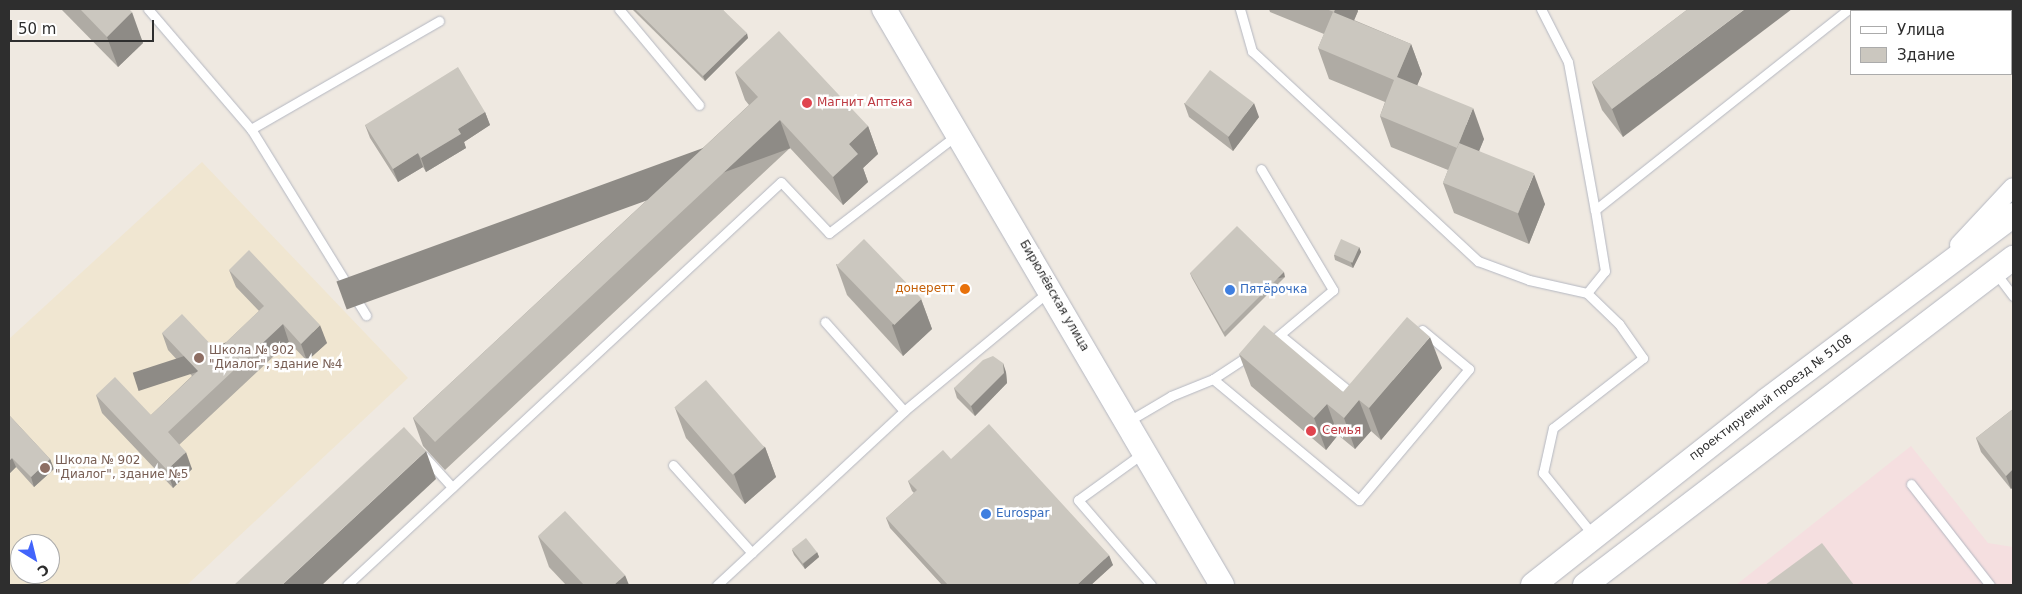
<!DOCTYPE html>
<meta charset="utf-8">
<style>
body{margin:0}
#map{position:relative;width:2022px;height:594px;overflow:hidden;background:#efe9e1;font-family:"DejaVu Sans",sans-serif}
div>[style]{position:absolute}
.education>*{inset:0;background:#f0e6d1}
.medical>*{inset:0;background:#f5dfe0}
.roads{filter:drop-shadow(0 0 1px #b4b7c1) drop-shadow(0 0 1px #b4b7c1)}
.lane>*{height:9px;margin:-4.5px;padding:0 4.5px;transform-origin:4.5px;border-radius:4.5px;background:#fff}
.street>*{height:18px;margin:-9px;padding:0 9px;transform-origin:9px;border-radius:9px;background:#fff}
.secondary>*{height:24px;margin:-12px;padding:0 12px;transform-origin:12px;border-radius:12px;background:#fff}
.wall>*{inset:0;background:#afaba4}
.shaded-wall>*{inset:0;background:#8e8b86;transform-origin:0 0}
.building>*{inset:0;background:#cbc7bf;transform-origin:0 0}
.dots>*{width:14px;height:14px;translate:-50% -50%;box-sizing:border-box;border:2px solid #fff;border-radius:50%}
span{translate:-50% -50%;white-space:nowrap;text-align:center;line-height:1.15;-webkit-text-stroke:5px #fff;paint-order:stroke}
.health-label{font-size:12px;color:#be3a42}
.left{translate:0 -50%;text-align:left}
.food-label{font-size:12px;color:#c56008}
.right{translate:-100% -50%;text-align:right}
.shop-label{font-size:12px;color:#366cbe}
.street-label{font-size:12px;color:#2e2e2e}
.education-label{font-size:12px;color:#785e54}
.frame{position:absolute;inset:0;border:10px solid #2e2e2e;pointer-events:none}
.legend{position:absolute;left:1850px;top:10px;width:162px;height:65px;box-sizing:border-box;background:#fff;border:1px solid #ababab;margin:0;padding:6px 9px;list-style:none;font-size:15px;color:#2e2e2e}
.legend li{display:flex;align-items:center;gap:10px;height:25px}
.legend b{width:25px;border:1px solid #ababab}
.north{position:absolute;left:10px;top:534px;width:50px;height:50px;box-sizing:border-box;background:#fff;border:1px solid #ababab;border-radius:50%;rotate:144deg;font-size:14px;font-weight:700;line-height:20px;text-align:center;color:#2e2e2e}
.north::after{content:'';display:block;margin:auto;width:18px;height:22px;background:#4264fb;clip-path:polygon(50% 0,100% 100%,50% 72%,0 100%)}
.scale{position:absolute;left:10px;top:20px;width:144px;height:22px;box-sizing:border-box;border:2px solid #2e2e2e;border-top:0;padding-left:6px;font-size:15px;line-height:18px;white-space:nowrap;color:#2e2e2e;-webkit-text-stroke:4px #fff;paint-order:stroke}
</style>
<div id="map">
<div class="education">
<i style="clip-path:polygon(evenodd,202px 162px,408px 378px,187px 585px,9px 585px,9px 339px,202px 162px,20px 544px,50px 544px,50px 574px,20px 574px,20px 544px)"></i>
</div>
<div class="medical">
<i style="clip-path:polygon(1911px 446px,1988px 543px,2013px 547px,2013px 585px,1736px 585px)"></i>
</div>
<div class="roads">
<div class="lane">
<i style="left:148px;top:9px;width:158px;rotate:49.4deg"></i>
<i style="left:251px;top:129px;width:219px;rotate:58.3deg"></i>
<i style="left:619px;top:9px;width:125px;rotate:50.2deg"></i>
<i style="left:1240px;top:9px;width:44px;rotate:74.1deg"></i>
<i style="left:1252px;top:51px;width:309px;rotate:42.9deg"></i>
<i style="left:1478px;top:261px;width:54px;rotate:20.4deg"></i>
<i style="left:1529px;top:280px;width:59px;rotate:12.6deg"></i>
<i style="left:1541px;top:9px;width:59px;rotate:63deg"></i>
<i style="left:1568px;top:62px;width:150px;rotate:79.7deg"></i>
<i style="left:1940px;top:9px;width:2px;rotate:63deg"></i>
<i style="left:1949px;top:11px;width:4px;rotate:-34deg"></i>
<i style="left:251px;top:129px;width:217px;rotate:-29.9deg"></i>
<i style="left:1261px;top:169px;width:141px;rotate:59.2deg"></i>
<i style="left:1333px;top:290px;width:73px;rotate:140deg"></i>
<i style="left:1995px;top:272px;width:30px;rotate:53deg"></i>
<i style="left:825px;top:322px;width:119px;rotate:48.4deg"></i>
<i style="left:1280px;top:335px;width:97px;rotate:39.1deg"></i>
<i style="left:1213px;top:379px;width:190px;rotate:39.7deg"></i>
<i style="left:1359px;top:500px;width:171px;rotate:-50deg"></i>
<i style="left:1469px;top:369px;width:61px;rotate:-140.3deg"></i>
<i style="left:1127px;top:422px;width:51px;rotate:-30.6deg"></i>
<i style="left:1171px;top:396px;width:45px;rotate:-22deg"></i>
<i style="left:1213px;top:379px;width:45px;rotate:-33.3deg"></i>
<i style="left:1143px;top:453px;width:80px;rotate:144.1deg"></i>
<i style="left:1078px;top:500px;width:112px;rotate:49.3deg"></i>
<i style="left:424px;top:456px;width:42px;rotate:47.9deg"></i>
<i style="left:673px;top:465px;width:118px;rotate:48.1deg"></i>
<i style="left:1911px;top:484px;width:128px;rotate:52deg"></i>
<i style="left:1593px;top:535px;width:80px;rotate:-128.9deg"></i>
<i style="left:1543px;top:473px;width:46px;rotate:-77.5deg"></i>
<i style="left:1553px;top:428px;width:114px;rotate:-37.9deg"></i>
<i style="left:1643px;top:358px;width:42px;rotate:-125.2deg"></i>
<i style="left:1619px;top:324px;width:45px;rotate:-135.9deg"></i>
<i style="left:1587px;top:293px;width:28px;rotate:-51deg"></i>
<i style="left:1605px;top:271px;width:62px;rotate:-99.3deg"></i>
<i style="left:1595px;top:210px;width:324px;rotate:-38.4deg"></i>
<i style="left:347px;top:585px;width:592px;rotate:-42.88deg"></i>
<i style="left:781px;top:182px;width:70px;rotate:46.7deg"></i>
<i style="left:829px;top:233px;width:163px;rotate:-37.5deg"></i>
<i style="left:717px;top:585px;width:255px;rotate:-42.9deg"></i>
<i style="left:904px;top:411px;width:188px;rotate:-39.6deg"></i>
</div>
<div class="street">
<i style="left:1959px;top:245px;width:79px;rotate:-47deg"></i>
</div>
<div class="secondary">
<i style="left:884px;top:9px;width:668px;rotate:59.6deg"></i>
<i style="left:1533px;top:585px;width:298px;rotate:-38.3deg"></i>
<i style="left:1767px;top:400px;width:308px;rotate:-36.9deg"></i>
<i style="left:1585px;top:585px;width:539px;rotate:-37.38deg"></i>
</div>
</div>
<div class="wall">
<i style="clip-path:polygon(61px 9px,129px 9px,143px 43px,118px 67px)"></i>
<i style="clip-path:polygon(632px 9px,722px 9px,748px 38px,705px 81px)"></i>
<i style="clip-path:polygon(1269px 9px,1357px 9px,1358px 11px,1354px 20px,1411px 44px,1422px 74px,1417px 85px,1484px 139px,1479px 151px,1545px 204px,1529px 244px,1454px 213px,1443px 183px,1448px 170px,1391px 147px,1380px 116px,1385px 102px,1329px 79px,1318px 48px,1324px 34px,1270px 12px)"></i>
<i style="clip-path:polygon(1688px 9px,1623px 137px,1602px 110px,1592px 82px)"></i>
<i style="clip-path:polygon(735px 72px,868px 126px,878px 154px,863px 168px,868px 182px,843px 205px,790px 148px,445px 470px,423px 446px,413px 418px,749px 105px,745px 100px)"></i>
<i style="clip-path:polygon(1184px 103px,1259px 117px,1233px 151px,1189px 117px)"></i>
<i style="clip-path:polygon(485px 112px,490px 125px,464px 142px,466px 148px,426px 172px,423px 167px,398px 182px,370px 138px,365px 125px)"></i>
<i style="clip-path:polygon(1359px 247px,1361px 252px,1353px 268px,1335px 260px,1334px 255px)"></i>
<i style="clip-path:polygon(836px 264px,921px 299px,932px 329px,903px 356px,847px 295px)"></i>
<i style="clip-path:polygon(229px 270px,327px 343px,307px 361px,289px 342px,179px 445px,192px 469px,173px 488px,102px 413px,96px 395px,151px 415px,192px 376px,168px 350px,162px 333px,217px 351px,259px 311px,236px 287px)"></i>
<i style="clip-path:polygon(1190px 273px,1285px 277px,1225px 337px,1192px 278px)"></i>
<i style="clip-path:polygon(1239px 354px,1343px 392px,1442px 368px,1381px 440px,1371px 431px,1355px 449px,1338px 435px,1326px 450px,1251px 386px)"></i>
<i style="clip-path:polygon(1006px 372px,1007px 383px,975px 416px,957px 398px,954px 388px)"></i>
<i style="clip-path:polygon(675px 408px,765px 447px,776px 477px,745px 504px,686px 438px)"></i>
<i style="clip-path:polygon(2013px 409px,2013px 487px,2011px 489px,1981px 452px,1976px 438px)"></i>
<i style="clip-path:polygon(9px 415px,50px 459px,54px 469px,34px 487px,16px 467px,9px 474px)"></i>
<i style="clip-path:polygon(951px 459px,1113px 565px,1091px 585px,942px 585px,890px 528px,886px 518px,914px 493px,912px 491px,908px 481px)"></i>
<i style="clip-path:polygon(538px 536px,629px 585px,566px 585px,549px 567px)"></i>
<i style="clip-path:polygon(792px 550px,817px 552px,819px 557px,805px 569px,794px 555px)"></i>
</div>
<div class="shaded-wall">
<i style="clip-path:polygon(1335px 9px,1357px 9px,1358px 11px,1345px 42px,1334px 12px)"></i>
<i style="clip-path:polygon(1745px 9px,1792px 9px,1623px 137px,1612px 109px)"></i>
<i style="clip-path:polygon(132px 12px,143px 43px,118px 67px,107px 37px)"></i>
<i style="clip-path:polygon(747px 33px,748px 38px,705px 81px,703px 76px)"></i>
<i style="clip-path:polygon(1411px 44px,1422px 74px,1408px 107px,1397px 77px)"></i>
<i style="clip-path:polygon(1254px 103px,1259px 117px,1233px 151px,1228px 137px)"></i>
<i style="clip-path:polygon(1473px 108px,1484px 139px,1468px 178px,1457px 148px)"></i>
<i style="clip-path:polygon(485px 112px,490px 125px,464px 142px,466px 148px,426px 172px,421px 158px,458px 129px)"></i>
<i style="left:780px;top:120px;width:30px;height:472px;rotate:70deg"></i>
<i style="clip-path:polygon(868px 126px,878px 154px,863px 168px,868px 182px,843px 205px,833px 177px,849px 144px)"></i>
<i style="clip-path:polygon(418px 153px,423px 167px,398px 182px,393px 169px)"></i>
<i style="clip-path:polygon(1534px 174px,1545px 204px,1529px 244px,1518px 214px)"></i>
<i style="clip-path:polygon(1359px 247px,1361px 252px,1353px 268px,1351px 263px)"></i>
<i style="left:1284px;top:272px;width:5px;height:85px;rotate:79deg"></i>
<i style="clip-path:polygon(921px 299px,932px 329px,903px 356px,892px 325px)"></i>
<i style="left:283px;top:324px;width:19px;height:158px;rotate:72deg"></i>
<i style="clip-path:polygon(320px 325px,327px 343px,307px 361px,301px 344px)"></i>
<i style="clip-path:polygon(1430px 337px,1442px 368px,1381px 440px,1369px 408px)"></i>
<i style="clip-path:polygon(1003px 363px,1006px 372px,1007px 383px,975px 416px,971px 406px)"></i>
<i style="clip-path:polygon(1359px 400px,1371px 431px,1355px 449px,1344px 418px)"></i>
<i style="clip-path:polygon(1327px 404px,1338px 435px,1326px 450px,1314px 418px)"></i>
<i style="clip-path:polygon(765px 447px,776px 477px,745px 504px,734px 474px)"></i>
<i style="clip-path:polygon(426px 451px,436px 479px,322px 585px,282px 585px)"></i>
<i style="clip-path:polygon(186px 452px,192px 469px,173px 488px,167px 470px)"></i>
<i style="clip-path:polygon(12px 458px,16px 467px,9px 474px,9px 461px)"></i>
<i style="clip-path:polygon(50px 459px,54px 469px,34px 487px,31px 477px)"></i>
<i style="clip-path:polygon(2013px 469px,2013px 487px,2011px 489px,2006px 476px)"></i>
<i style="clip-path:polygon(817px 552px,819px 557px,805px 569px,803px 564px)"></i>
<i style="clip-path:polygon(1109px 555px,1113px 565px,1091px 585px,1077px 585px)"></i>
<i style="clip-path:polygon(625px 575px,629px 585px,614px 585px)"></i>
</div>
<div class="building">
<i style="clip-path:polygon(80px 9px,129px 9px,132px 12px,107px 37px)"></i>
<i style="clip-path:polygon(635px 9px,722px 9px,747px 33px,703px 76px)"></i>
<i style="clip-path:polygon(1326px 9px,1335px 9px,1334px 12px)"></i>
<i style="clip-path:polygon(1688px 9px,1745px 9px,1612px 109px,1592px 82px)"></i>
<i style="clip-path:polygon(1333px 12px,1411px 44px,1397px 77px,1473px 108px,1457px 148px,1380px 116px,1394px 80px,1318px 48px)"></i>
<i style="clip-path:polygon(779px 31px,868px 126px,849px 144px,858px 154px,833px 177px,780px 120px,435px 442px,413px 418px,758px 97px,735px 72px)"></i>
<i style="clip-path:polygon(458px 67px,485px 112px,458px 129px,461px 134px,421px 158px,418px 153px,393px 169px,365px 125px)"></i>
<i style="left:1210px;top:70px;width:55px;height:42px;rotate:37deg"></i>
<i style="left:1459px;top:143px;width:81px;height:43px;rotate:22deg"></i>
<i style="clip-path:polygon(1237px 226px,1284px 272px,1224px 332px,1190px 273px)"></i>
<i style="left:864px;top:239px;width:83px;height:38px;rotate:46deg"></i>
<i style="left:1341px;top:239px;width:20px;height:17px;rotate:24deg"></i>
<i style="clip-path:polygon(249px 250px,320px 325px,301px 344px,283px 324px,168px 432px,186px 452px,167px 470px,96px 395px,115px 377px,151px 415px,198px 371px,162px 333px,182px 314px,217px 351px,264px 306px,229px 270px)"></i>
<i style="clip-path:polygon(1407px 317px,1430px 337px,1369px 408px,1359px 400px,1344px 418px,1327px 404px,1314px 418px,1239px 354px,1264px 325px,1343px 392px)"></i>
<i style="clip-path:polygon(993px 356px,1003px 363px,1004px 373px,971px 406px,954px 388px,983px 360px)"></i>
<i style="left:706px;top:380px;width:89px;height:42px;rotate:49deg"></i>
<i style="clip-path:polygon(2013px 409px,2013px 469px,2006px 476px,1976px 438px)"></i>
<i style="clip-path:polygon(9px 415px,50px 459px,31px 477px,12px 458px,9px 461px)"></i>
<i style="clip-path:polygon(989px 424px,1109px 555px,1077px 585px,948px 585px,886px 518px,917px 490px,908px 481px,943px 450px,951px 459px)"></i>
<i style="clip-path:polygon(404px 427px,426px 451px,282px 585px,234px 585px)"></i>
<i style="clip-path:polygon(565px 511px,625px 575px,614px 585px,584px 585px,538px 536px)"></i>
<i style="left:806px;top:538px;width:18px;height:18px;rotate:52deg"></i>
<i style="clip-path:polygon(1822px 543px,1854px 585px,1765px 585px)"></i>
</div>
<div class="dots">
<i style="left:807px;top:103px;background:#e0444e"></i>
<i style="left:965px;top:289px;background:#e8710a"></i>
<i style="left:1230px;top:290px;background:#3f7fe0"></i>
<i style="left:199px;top:358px;background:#8d6e63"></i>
<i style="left:1311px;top:431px;background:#e0444e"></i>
<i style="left:45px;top:468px;background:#8d6e63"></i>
<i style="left:986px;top:514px;background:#3f7fe0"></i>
</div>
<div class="health-label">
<span class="left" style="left:817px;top:103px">Магнит Аптека</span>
<span class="left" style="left:1322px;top:431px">Семья</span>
</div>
<div class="food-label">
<span class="right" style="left:955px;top:289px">донеретт</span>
</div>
<div class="shop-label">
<span class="left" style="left:1240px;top:290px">Пятёрочка</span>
<span class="left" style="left:996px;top:514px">Eurospar</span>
</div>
<div class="street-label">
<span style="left:1054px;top:296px;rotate:60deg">Бирюлёвская улица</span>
<span style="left:1771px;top:398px;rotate:-37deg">проектируемый проезд № 5108</span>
</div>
<div class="education-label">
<span class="left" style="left:209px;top:358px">Школа № 902<br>"Диалог", здание №4</span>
<span class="left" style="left:55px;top:468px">Школа № 902<br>"Диалог", здание №5</span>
</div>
<div class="frame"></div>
<ul class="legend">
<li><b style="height:6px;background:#fff"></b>Улица</li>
<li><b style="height:14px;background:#cbc7bf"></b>Здание</li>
</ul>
<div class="north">С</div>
<div class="scale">50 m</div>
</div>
